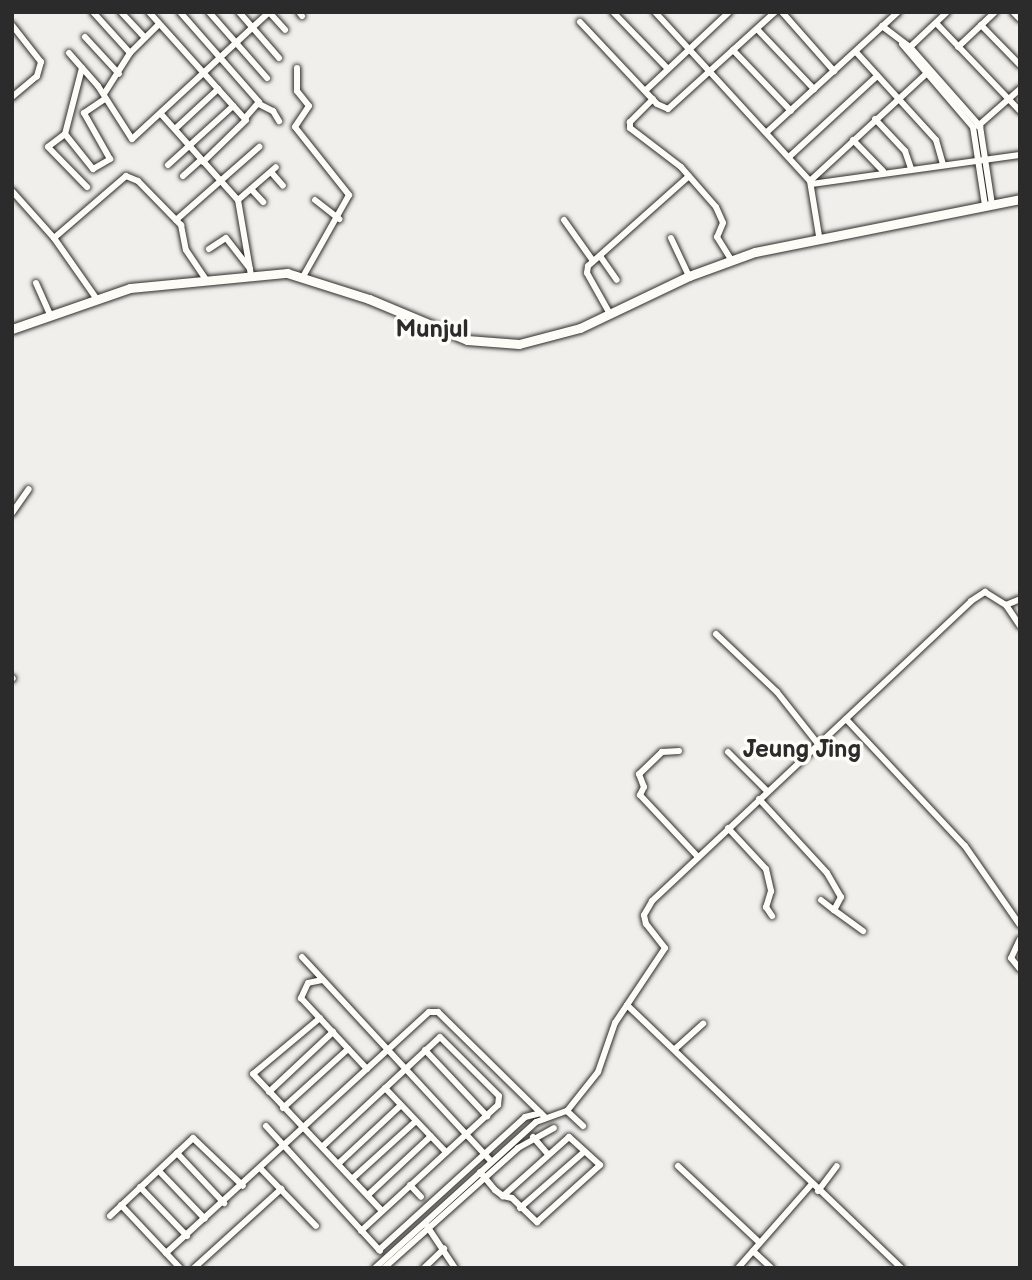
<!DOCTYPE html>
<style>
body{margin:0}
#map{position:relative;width:1032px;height:1280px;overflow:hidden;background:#f0efeb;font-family:"Balsamiq Sans",sans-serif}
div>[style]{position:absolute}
.roads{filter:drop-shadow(0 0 2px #2b2b2b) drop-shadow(0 0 2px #2b2b2b)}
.street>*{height:6px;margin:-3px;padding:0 3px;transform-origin:3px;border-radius:3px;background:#fdfcf7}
.secondary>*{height:9px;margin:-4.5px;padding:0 4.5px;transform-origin:4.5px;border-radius:4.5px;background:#fdfcf7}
span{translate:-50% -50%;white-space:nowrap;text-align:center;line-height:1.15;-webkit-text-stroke:7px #fdfcf7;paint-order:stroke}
.quarter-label{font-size:24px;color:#2b2b2b;font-weight:700}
.frame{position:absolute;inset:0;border:14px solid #2b2b2b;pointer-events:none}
</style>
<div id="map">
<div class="roads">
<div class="street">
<i style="left:93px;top:12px;width:55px;rotate:47.9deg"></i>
<i style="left:121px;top:12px;width:35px;rotate:47deg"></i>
<i style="left:149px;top:12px;width:145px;rotate:48.1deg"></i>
<i style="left:246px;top:120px;width:60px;rotate:135.7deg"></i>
<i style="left:180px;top:12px;width:120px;rotate:48.7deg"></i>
<i style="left:259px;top:102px;width:21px;rotate:131deg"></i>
<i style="left:209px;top:12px;width:88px;rotate:48.7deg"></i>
<i style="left:239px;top:12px;width:61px;rotate:49deg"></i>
<i style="left:269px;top:12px;width:24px;rotate:48deg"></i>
<i style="left:299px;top:12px;width:5px;rotate:53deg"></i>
<i style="left:613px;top:12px;width:79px;rotate:46deg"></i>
<i style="left:655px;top:12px;width:229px;rotate:47.5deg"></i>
<i style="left:810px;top:181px;width:56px;rotate:80.7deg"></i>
<i style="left:782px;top:12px;width:79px;rotate:48.6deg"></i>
<i style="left:1013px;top:12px;width:10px;rotate:45deg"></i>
<i style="left:580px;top:22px;width:112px;rotate:46.8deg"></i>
<i style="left:657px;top:104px;width:12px;rotate:24deg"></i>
<i style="left:668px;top:109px;width:144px;rotate:-42.2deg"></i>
<i style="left:936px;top:23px;width:122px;rotate:46.3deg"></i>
<i style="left:12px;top:25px;width:47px;rotate:51.9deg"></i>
<i style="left:41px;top:62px;width:15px;rotate:106deg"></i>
<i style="left:37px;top:76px;width:33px;rotate:140deg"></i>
<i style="left:981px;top:25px;width:56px;rotate:45.7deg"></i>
<i style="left:882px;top:26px;width:35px;rotate:37deg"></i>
<i style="left:910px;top:47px;width:106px;rotate:48.5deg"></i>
<i style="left:980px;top:126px;width:79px;rotate:81.3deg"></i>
<i style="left:757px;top:29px;width:83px;rotate:46.5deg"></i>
<i style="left:85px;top:37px;width:50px;rotate:47.4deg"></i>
<i style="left:902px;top:44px;width:109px;rotate:49.5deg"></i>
<i style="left:973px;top:127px;width:79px;rotate:81.3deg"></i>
<i style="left:958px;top:47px;width:51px;rotate:-43.4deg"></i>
<i style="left:908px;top:49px;width:54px;rotate:-43.5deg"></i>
<i style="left:733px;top:50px;width:84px;rotate:46.4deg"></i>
<i style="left:856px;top:52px;width:119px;rotate:47.7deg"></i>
<i style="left:936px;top:140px;width:25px;rotate:74deg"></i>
<i style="left:69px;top:53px;width:44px;rotate:48.7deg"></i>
<i style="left:98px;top:86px;width:63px;rotate:57.3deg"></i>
<i style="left:132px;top:139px;width:187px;rotate:-42.8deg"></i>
<i style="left:82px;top:68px;width:68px;rotate:104.4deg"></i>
<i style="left:65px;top:134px;width:21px;rotate:143deg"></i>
<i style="left:48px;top:147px;width:56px;rotate:45.7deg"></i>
<i style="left:297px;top:68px;width:23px;rotate:90deg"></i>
<i style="left:297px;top:91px;width:19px;rotate:51deg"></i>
<i style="left:309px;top:106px;width:25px;rotate:124deg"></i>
<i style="left:295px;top:127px;width:87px;rotate:51.5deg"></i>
<i style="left:349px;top:195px;width:92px;rotate:119.4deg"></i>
<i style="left:646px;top:90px;width:114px;rotate:-43.2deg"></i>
<i style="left:104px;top:94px;width:49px;rotate:-57.6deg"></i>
<i style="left:130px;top:53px;width:41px;rotate:-45deg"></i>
<i style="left:653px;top:99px;width:33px;rotate:135deg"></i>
<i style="left:630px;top:122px;width:6px;rotate:90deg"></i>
<i style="left:630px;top:128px;width:64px;rotate:37.4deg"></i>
<i style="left:681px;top:167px;width:53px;rotate:48.8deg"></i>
<i style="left:716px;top:207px;width:17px;rotate:66deg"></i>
<i style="left:723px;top:223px;width:15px;rotate:113deg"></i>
<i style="left:717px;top:237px;width:28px;rotate:58deg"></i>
<i style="left:259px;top:104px;width:16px;rotate:27deg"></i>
<i style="left:273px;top:111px;width:12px;rotate:59deg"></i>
<i style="left:161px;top:114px;width:115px;rotate:48.2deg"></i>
<i style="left:238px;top:200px;width:76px;rotate:80.2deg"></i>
<i style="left:875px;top:119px;width:44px;rotate:46.8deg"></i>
<i style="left:905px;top:151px;width:18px;rotate:71deg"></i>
<i style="left:978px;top:126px;width:56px;rotate:-41.4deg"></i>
<i style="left:175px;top:129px;width:59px;rotate:-42.9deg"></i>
<i style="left:767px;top:132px;width:178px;rotate:-42.5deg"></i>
<i style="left:65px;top:134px;width:45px;rotate:51.3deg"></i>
<i style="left:93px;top:169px;width:20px;rotate:-30deg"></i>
<i style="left:110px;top:159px;width:53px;rotate:-119.5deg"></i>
<i style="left:84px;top:113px;width:25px;rotate:-34deg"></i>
<i style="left:853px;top:140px;width:43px;rotate:45.9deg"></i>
<i style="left:789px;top:157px;width:120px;rotate:-42.6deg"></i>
<i style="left:168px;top:165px;width:88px;rotate:-42.2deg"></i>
<i style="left:271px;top:172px;width:18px;rotate:49deg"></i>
<i style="left:183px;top:176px;width:24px;rotate:-42deg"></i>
<i style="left:810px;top:181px;width:156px;rotate:-42.7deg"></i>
<i style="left:811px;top:184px;width:211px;rotate:-7.9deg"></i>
<i style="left:251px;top:189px;width:18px;rotate:47deg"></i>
<i style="left:12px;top:191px;width:63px;rotate:48.2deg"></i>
<i style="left:54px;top:238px;width:73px;rotate:55deg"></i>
<i style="left:238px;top:200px;width:50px;rotate:-41deg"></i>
<i style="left:315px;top:200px;width:31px;rotate:38deg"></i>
<i style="left:176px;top:220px;width:111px;rotate:-41.3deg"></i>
<i style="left:564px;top:220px;width:50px;rotate:54.7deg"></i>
<i style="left:54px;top:238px;width:95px;rotate:-40.7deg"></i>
<i style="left:126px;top:176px;width:13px;rotate:23deg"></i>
<i style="left:138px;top:181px;width:62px;rotate:45.7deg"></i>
<i style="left:181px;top:225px;width:25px;rotate:79deg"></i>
<i style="left:186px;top:250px;width:34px;rotate:56deg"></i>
<i style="left:671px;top:238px;width:42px;rotate:64.7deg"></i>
<i style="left:209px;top:249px;width:20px;rotate:-33deg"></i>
<i style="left:226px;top:238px;width:39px;rotate:52deg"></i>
<i style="left:600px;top:256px;width:29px;rotate:55deg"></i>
<i style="left:36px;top:283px;width:35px;rotate:66deg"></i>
<i style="left:610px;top:314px;width:47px;rotate:-119.3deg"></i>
<i style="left:587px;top:273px;width:7px;rotate:-82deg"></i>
<i style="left:588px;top:266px;width:135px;rotate:-41.7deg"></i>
<i style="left:12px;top:513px;width:29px;rotate:-55deg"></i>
<i style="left:1006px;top:605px;width:25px;rotate:56deg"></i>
<i style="left:716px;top:634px;width:84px;rotate:43.6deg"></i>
<i style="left:777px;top:692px;width:68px;rotate:51.6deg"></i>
<i style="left:12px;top:679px;width:1px;rotate:-45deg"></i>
<i style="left:846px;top:719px;width:174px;rotate:46.9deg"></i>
<i style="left:965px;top:846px;width:96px;rotate:55.2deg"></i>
<i style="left:679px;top:751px;width:17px;rotate:177deg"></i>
<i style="left:662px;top:752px;width:32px;rotate:136deg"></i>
<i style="left:639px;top:774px;width:14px;rotate:69deg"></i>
<i style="left:644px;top:787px;width:9px;rotate:117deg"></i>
<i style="left:640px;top:795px;width:85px;rotate:46.9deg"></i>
<i style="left:728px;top:752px;width:55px;rotate:45deg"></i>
<i style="left:759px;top:799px;width:100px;rotate:47.4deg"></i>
<i style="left:827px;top:873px;width:28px;rotate:60deg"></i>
<i style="left:841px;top:897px;width:15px;rotate:118deg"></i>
<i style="left:834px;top:910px;width:36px;rotate:36deg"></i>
<i style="left:728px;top:828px;width:56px;rotate:47.2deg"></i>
<i style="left:766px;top:869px;width:23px;rotate:77deg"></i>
<i style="left:771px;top:891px;width:17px;rotate:107deg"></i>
<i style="left:766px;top:907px;width:11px;rotate:56deg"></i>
<i style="left:821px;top:900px;width:16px;rotate:38deg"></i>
<i style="left:1020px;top:939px;width:21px;rotate:115deg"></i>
<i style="left:1011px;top:958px;width:14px;rotate:51deg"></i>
<i style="left:302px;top:957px;width:278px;rotate:47.2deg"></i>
<i style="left:322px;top:980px;width:14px;rotate:168deg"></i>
<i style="left:308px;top:983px;width:17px;rotate:115deg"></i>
<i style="left:301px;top:998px;width:97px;rotate:47.1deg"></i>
<i style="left:627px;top:1005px;width:380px;rotate:43.8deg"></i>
<i style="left:320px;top:1018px;width:87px;rotate:140.1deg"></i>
<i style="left:253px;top:1074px;width:188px;rotate:46.7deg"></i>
<i style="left:675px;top:1049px;width:38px;rotate:-42deg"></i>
<i style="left:425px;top:1050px;width:91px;rotate:46.8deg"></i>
<i style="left:385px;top:1088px;width:88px;rotate:46.4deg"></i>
<i style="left:269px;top:1092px;width:88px;rotate:-43.2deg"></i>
<i style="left:283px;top:1108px;width:88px;rotate:-42.2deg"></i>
<i style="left:567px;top:1111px;width:22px;rotate:43deg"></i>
<i style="left:266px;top:1126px;width:169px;rotate:47.6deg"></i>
<i style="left:533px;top:1137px;width:23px;rotate:49deg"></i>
<i style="left:322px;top:1147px;width:161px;rotate:-43deg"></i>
<i style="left:440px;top:1037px;width:83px;rotate:45deg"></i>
<i style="left:499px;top:1096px;width:9px;rotate:96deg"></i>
<i style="left:498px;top:1105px;width:186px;rotate:137.4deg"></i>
<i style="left:177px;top:1153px;width:69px;rotate:46.8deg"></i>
<i style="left:338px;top:1164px;width:86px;rotate:-43.1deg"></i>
<i style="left:678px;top:1166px;width:111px;rotate:43.2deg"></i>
<i style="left:261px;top:1169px;width:79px;rotate:46deg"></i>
<i style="left:159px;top:1171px;width:66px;rotate:46.2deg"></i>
<i style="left:480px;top:1172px;width:23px;rotate:50deg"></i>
<i style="left:495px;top:1190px;width:10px;rotate:37deg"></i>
<i style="left:503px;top:1196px;width:9px;rotate:13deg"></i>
<i style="left:512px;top:1198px;width:35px;rotate:44deg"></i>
<i style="left:537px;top:1222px;width:85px;rotate:-42.1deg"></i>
<i style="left:600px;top:1165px;width:42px;rotate:-137.9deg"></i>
<i style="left:569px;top:1137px;width:89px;rotate:138.2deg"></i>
<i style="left:352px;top:1179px;width:86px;rotate:-42.2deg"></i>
<i style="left:410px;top:1185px;width:16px;rotate:47deg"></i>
<i style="left:140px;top:1187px;width:68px;rotate:46.2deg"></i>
<i style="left:818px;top:1191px;width:31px;rotate:-53deg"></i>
<i style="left:368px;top:1195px;width:86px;rotate:-43.1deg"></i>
<i style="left:121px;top:1205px;width:66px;rotate:46.8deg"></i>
<i style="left:166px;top:1253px;width:357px;rotate:-42.5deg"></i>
<i style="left:429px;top:1012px;width:9px"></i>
<i style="left:438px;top:1012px;width:150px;rotate:44.5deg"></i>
<i style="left:520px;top:1208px;width:86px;rotate:-41.2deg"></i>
<i style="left:110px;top:1216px;width:114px;rotate:-43.2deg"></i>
<i style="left:193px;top:1138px;width:69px;rotate:43.8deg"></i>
<i style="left:427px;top:1226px;width:50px;rotate:56.3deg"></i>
<i style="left:379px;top:1250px;width:197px;rotate:-42.3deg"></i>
<i style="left:525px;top:1117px;width:16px;rotate:-14deg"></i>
<i style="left:753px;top:1251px;width:25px;rotate:43deg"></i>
<i style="left:166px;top:1253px;width:21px;rotate:47deg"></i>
<i style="left:194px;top:1268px;width:118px;rotate:-42.2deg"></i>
<i style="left:375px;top:1268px;width:217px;rotate:-42.2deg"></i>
<i style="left:536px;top:1122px;width:33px;rotate:-20deg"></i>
<i style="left:567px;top:1111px;width:50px;rotate:-51.5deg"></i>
<i style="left:598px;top:1072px;width:52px;rotate:-70.9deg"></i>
<i style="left:615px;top:1023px;width:90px;rotate:-56.3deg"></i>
<i style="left:665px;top:948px;width:31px;rotate:-128deg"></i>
<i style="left:646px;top:924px;width:9px;rotate:-103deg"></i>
<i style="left:644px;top:915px;width:16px;rotate:-60deg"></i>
<i style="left:652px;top:901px;width:438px;rotate:-43.2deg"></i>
<i style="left:971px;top:601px;width:17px;rotate:-33deg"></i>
<i style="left:985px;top:592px;width:25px;rotate:32deg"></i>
<i style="left:1006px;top:605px;width:15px;rotate:-23deg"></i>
<i style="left:384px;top:1268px;width:180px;rotate:-41.8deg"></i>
<i style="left:518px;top:1148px;width:41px;rotate:-29.1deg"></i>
<i style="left:424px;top:1268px;width:28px;rotate:-44deg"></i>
<i style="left:738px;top:1268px;width:111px;rotate:-48.7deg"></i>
</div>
<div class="secondary">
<i style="left:12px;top:329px;width:125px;rotate:-19.2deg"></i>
<i style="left:130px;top:288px;width:158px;rotate:-5.5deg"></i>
<i style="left:287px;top:273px;width:86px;rotate:17.6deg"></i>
<i style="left:369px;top:299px;width:106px;rotate:22.7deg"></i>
<i style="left:467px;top:340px;width:52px;rotate:4.4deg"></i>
<i style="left:519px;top:344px;width:63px;rotate:-14.7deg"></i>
<i style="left:580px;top:328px;width:121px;rotate:-25.5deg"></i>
<i style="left:689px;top:276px;width:70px;rotate:-20deg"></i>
<i style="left:755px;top:252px;width:270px;rotate:-11.3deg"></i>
</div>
</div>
<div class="quarter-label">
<span style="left:432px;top:330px">Munjul</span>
<span style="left:802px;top:750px">Jeung Jing</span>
</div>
<div class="frame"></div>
</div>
